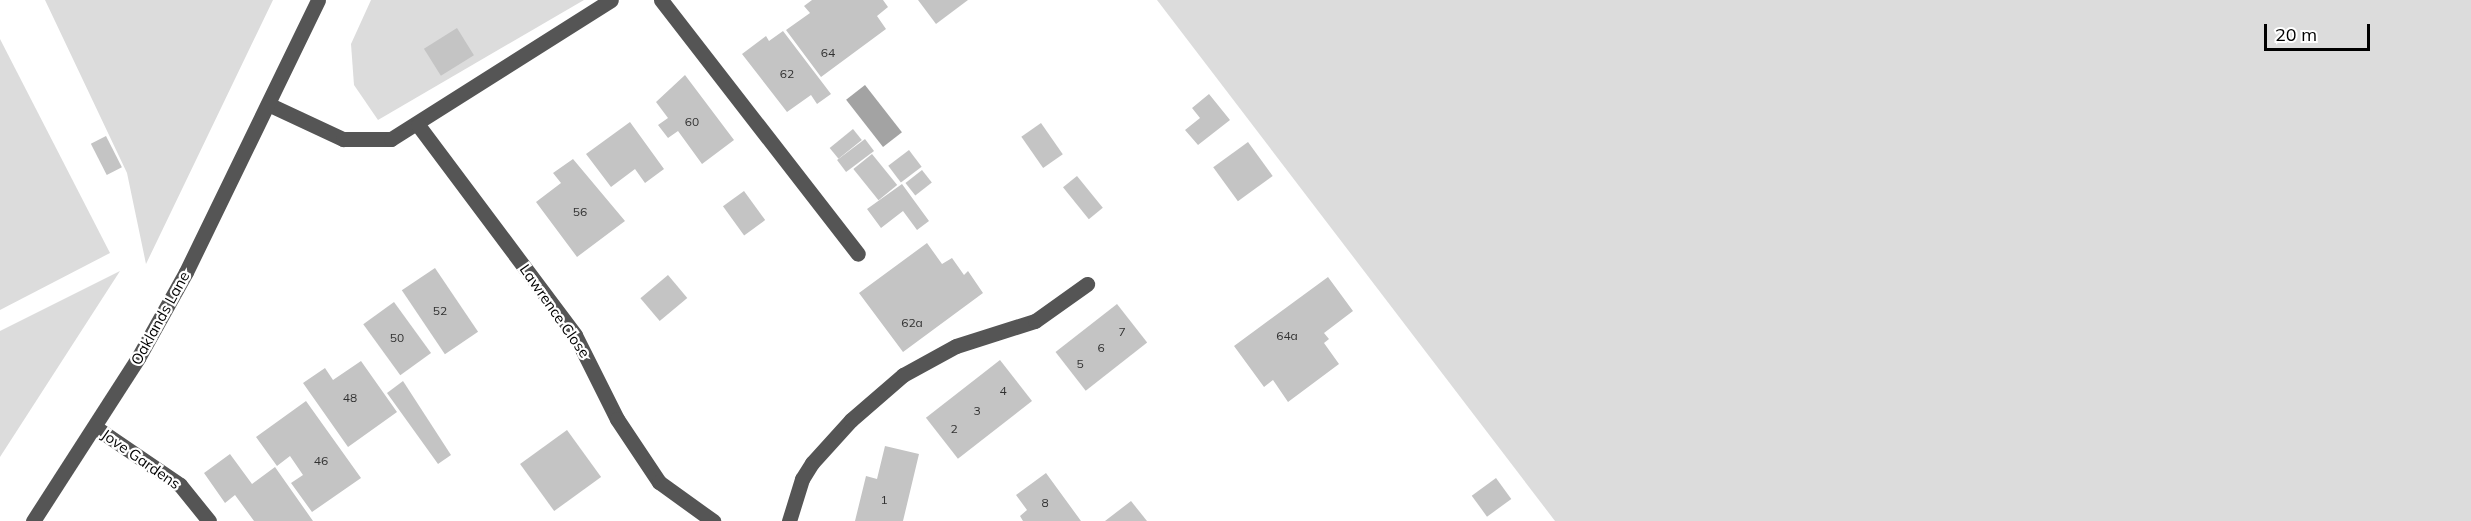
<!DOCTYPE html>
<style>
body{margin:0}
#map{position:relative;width:2471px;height:521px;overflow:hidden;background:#fff;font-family:Mulish,sans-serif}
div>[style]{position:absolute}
.green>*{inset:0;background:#dcdcdc}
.water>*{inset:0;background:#a3a3a3;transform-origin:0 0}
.building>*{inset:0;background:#c4c4c4;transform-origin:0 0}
.minor>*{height:15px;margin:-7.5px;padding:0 7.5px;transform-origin:7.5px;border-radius:7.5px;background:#555}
span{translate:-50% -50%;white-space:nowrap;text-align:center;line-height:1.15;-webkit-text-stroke:4.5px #fff;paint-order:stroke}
.number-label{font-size:12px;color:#313131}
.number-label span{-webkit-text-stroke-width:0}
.street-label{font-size:15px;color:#000}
.scale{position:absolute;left:2264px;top:24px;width:106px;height:27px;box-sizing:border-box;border:3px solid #000;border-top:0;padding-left:8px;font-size:18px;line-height:21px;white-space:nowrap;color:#000;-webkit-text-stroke:4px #fff;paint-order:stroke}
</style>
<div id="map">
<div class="green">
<i style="clip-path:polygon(45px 0,273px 0,146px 264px,127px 173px)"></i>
<i style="clip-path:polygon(371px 0,584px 0,378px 120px,354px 85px,351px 44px)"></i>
<i style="clip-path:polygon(1157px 0,2471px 0,2471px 521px,1555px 521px)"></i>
<i style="clip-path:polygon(0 39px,110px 253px,0 310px)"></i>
<i style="clip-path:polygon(120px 271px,0 457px,0 331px)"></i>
</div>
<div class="water">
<i style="left:865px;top:85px;width:60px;height:24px;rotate:52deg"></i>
</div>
<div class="building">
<i style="clip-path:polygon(812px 0,883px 0,888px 7px,877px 16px,886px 29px,821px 77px,786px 30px,810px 13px,804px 6px)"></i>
<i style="clip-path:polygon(918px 0,968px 0,936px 24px)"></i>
<i style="left:457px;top:28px;width:32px;height:39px;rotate:58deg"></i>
<i style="clip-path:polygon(783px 31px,831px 94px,817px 104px,811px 95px,787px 112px,742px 54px,766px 36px,769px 41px)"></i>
<i style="clip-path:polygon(685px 75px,734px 140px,702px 164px,678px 131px,668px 138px,658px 125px,668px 118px,656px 102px)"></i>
<i style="clip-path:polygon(1209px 94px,1230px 120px,1198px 145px,1185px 130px,1200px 118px,1192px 108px)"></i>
<i style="clip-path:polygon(630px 122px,664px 169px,645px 183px,635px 169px,611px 187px,586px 154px)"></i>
<i style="left:1041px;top:123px;width:38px;height:24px;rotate:55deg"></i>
<i style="left:853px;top:129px;width:14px;height:30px;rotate:51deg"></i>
<i style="left:106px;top:136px;width:35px;height:17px;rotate:63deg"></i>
<i style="left:865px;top:139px;width:15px;height:35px;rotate:53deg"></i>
<i style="left:1248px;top:142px;width:42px;height:43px;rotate:54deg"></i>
<i style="left:909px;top:150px;width:21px;height:26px;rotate:53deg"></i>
<i style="left:872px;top:154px;width:40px;height:24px;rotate:51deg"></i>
<i style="clip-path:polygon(573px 159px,625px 221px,577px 257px,536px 202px,561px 183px,553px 173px)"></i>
<i style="left:922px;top:170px;width:16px;height:21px;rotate:52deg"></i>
<i style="left:1077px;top:176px;width:41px;height:18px;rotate:51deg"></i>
<i style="clip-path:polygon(902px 184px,929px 221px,917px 230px,903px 211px,881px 228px,867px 209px)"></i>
<i style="left:744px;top:191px;width:36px;height:26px;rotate:54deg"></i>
<i style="clip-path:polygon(927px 243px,942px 264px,952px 258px,964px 275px,968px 271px,983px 293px,903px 352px,859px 293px)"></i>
<i style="left:435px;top:268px;width:77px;height:40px;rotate:56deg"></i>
<i style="left:668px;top:275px;width:30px;height:36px;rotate:50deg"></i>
<i style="clip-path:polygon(1328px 277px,1353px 311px,1324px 333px,1329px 339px,1324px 343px,1339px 364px,1288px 402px,1273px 380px,1264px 387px,1234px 346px)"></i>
<i style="left:394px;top:302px;width:63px;height:38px;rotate:54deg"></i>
<i style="left:1117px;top:304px;width:49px;height:78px;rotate:52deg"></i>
<i style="left:1000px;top:360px;width:52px;height:94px;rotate:52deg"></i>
<i style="clip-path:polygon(361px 361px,397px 412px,348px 447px,303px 383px,325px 368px,333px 380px)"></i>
<i style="clip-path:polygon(403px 381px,451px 455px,438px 464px,387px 393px)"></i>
<i style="clip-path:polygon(306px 401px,361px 478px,312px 512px,291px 483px,303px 475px,290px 456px,277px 466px,256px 437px)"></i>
<i style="left:567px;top:430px;width:58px;height:58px;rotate:54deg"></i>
<i style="clip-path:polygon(885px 446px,919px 454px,903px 521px,855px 521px,866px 476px,877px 479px)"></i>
<i style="clip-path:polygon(230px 454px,252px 484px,275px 467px,313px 521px,254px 521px,235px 495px,225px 503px,204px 473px)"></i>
<i style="clip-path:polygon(1046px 473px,1081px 521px,1023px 521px,1020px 516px,1027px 510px,1016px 495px)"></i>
<i style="left:1496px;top:478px;width:26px;height:30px;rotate:54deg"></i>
<i style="clip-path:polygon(1131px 501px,1147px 521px,1105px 521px)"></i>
</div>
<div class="minor">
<i style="left:661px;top:0;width:321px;rotate:52.2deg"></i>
<i style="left:270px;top:105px;width:81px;rotate:25deg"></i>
<i style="left:343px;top:139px;width:48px"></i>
<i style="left:391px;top:139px;width:260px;rotate:-32.3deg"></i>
<i style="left:418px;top:125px;width:262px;rotate:53.2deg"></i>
<i style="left:575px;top:335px;width:94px;rotate:63.4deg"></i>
<i style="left:617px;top:419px;width:76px;rotate:56.3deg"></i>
<i style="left:659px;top:482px;width:67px;rotate:35.8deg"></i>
<i style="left:95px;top:427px;width:103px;rotate:34.3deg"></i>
<i style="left:180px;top:485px;width:46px;rotate:51.1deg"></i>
<i style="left:33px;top:521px;width:194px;rotate:-57.2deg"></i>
<i style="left:138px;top:358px;width:98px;rotate:-60.8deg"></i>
<i style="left:186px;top:272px;width:302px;rotate:-64.1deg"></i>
<i style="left:789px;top:521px;width:44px;rotate:-72.8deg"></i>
<i style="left:802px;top:479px;width:19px;rotate:-58deg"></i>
<i style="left:812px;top:463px;width:58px;rotate:-47.8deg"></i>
<i style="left:851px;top:420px;width:69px;rotate:-40.9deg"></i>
<i style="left:903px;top:375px;width:60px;rotate:-28.7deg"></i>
<i style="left:956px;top:346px;width:83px;rotate:-17.6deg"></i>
<i style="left:1035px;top:321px;width:64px;rotate:-35.4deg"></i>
</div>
<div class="number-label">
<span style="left:828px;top:53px">64</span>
<span style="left:787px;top:74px">62</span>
<span style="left:692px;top:122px">60</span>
<span style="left:580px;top:212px">56</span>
<span style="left:440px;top:311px">52</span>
<span style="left:912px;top:323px">62a</span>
<span style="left:1122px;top:332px">7</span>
<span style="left:1287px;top:336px">64a</span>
<span style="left:397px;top:338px">50</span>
<span style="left:1101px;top:348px">6</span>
<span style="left:1080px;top:364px">5</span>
<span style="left:1003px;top:391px">4</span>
<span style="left:350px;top:398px">48</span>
<span style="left:977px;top:411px">3</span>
<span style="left:954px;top:429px">2</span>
<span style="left:321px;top:461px">46</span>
<span style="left:884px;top:500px">1</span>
<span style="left:1045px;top:503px">8</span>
</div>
<div class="street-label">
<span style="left:555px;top:311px;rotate:55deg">Lawrence Close</span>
<span style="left:160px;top:318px;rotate:-61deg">Oaklands Lane</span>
<span style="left:141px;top:459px;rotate:35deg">Jove Gardens</span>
</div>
<div class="scale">20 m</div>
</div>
